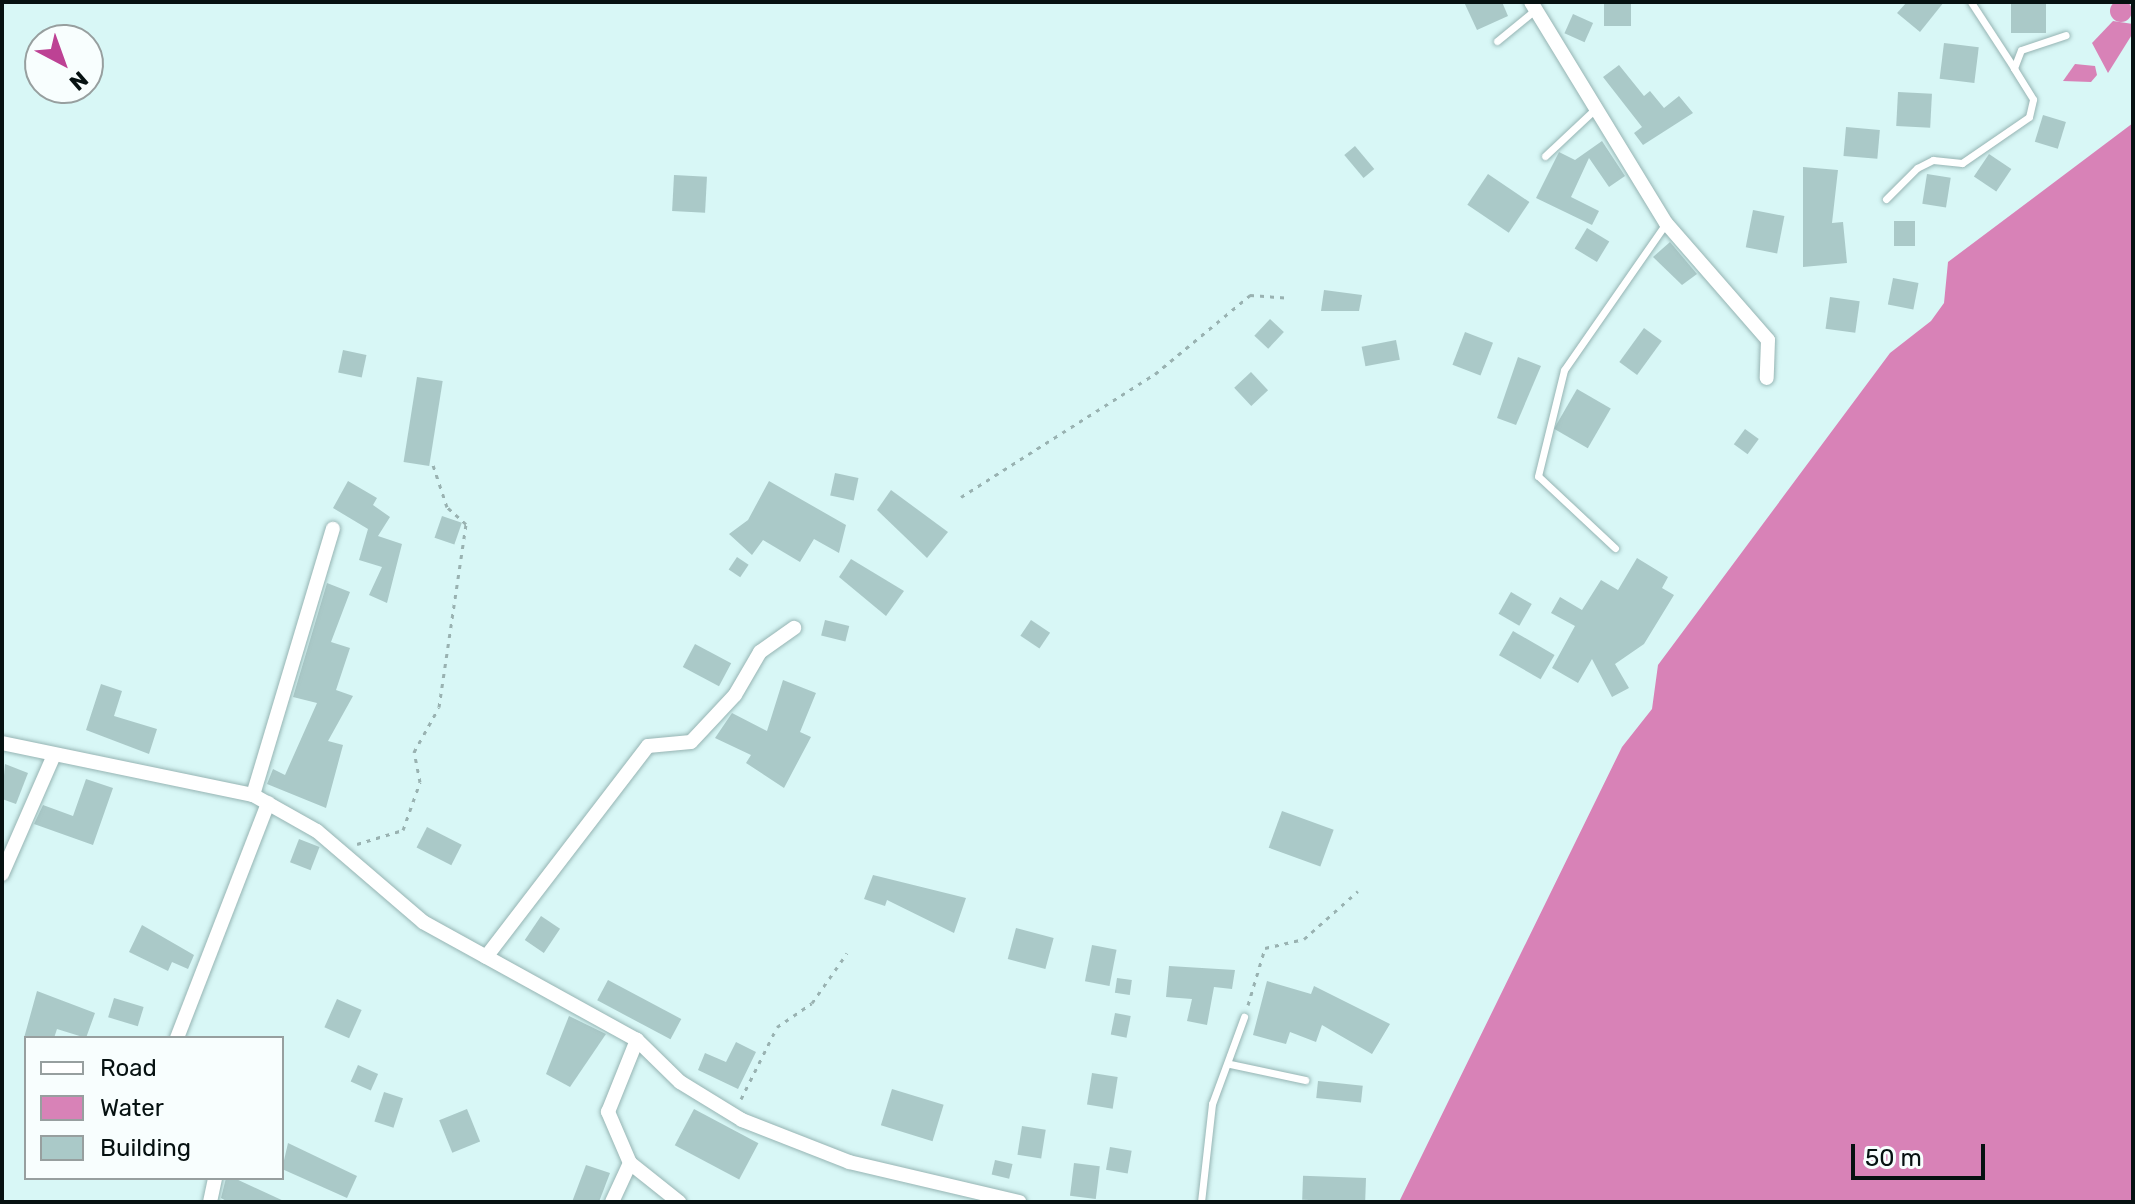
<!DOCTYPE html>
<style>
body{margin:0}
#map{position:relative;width:2135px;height:1204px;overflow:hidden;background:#d8f7f6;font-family:Rubik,sans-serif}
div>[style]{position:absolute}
.water>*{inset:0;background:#d882b7}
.round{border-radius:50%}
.building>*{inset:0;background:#aac9c8;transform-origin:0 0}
.path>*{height:3px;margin-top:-1.5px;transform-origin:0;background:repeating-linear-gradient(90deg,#99b2b1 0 4px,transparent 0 10px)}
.roads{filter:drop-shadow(0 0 2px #96b4b3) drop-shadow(0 0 2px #96b4b3)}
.lane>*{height:7px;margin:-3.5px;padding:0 3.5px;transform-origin:3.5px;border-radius:3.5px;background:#fff}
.street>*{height:14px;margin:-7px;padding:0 7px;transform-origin:7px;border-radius:7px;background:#fff}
span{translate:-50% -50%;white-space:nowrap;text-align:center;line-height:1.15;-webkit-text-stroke:7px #f8fefe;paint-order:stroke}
.frame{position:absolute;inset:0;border:4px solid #061111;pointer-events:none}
.legend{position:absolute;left:24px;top:1036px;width:260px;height:144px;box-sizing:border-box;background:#f8fefe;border:2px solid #979f9f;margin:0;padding:10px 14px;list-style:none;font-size:24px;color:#061111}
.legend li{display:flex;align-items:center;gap:16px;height:40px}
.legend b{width:40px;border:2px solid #979f9f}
.north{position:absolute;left:24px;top:24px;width:80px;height:80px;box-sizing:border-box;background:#f8fefe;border:2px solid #979f9f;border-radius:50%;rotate:139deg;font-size:22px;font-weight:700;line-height:32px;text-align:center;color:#061111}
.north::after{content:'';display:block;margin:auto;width:28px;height:36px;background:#bd4294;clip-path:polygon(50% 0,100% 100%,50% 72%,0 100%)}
.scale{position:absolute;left:1851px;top:1144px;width:134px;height:36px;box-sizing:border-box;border:4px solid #061111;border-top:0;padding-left:10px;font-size:24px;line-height:28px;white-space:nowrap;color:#061111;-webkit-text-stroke:6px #f8fefe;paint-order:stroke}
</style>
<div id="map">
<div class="water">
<i class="round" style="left:2110px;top:0;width:22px;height:22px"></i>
<i style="clip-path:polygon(2113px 21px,2133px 24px,2133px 33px,2108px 73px,2092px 43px)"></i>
<i style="clip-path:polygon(2075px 64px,2095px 66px,2097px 75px,2091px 82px,2063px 81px)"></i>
<i style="clip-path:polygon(2133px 123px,2133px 1202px,1399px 1202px,1622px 747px,1652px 709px,1658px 665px,1890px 353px,1931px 321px,1944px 303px,1948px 262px)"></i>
</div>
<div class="building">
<i style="clip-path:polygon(1464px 2px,1502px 2px,1508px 16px,1477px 30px)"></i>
<i style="left:1604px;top:2px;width:27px;height:24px"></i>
<i style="clip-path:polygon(1907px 2px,1944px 2px,1920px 32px,1897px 13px)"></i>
<i style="left:2011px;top:2px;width:35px;height:31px"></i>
<i style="left:1573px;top:14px;width:22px;height:21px;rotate:24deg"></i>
<i style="left:1944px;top:43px;width:35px;height:36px;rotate:7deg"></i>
<i style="clip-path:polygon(1619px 65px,1644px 96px,1650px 91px,1664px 108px,1679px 96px,1693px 113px,1643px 145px,1634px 133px,1642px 127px,1603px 77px)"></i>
<i style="left:1898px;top:92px;width:34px;height:34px;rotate:3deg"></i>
<i style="left:2043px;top:115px;width:24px;height:28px;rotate:17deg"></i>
<i style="left:1846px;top:127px;width:34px;height:29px;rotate:5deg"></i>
<i style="clip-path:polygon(1602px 141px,1625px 176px,1609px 187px,1589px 158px,1571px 197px,1599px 211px,1592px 225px,1536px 198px,1559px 152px,1575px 160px)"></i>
<i style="left:1355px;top:146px;width:30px;height:14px;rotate:50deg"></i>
<i style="left:1989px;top:154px;width:27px;height:27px;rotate:34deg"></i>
<i style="clip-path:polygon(1803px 167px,1838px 170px,1832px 223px,1843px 222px,1847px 263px,1803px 267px)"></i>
<i style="left:1488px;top:174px;width:50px;height:37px;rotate:34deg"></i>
<i style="left:1927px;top:174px;width:24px;height:30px;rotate:9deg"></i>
<i style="left:674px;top:175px;width:33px;height:36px;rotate:3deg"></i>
<i style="left:1753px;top:210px;width:32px;height:38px;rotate:11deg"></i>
<i style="left:1894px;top:221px;width:21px;height:25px"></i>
<i style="left:1587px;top:228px;width:26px;height:24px;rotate:31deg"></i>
<i style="clip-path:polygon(1670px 242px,1697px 274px,1682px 285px,1653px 257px)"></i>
<i style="left:1893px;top:278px;width:26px;height:27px;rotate:11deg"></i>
<i style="clip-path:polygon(1324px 290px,1362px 295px,1359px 311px,1321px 311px)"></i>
<i style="left:1830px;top:297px;width:30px;height:32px;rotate:8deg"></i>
<i style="left:1270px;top:319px;width:19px;height:23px;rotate:43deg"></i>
<i style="left:1644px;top:328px;width:22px;height:42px;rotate:36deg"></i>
<i style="left:1465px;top:332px;width:30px;height:35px;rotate:21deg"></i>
<i style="left:1396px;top:340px;width:20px;height:35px;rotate:79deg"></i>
<i style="left:343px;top:350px;width:24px;height:23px;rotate:12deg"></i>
<i style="clip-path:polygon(1518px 357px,1541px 366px,1516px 425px,1497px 418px)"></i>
<i style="left:1251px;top:372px;width:25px;height:23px;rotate:47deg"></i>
<i style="left:417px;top:377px;width:26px;height:86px;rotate:9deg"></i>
<i style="left:1577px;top:389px;width:39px;height:46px;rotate:30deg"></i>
<i style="left:1745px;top:429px;width:17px;height:19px;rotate:36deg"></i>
<i style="left:835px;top:473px;width:24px;height:23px;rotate:12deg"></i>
<i style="clip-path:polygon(348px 481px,377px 498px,373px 505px,390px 517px,378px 536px,402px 544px,387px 603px,369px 595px,382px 567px,359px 560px,368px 529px,333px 508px)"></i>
<i style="clip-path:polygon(769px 481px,846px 525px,839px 553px,814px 539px,800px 562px,763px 540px,752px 555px,729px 534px,748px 520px)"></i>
<i style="clip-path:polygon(891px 490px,948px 532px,927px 558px,877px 510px)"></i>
<i style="left:442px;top:516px;width:21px;height:23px;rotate:19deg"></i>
<i style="left:737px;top:557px;width:14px;height:15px;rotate:34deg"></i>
<i style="clip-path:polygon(1637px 558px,1668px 577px,1662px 588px,1674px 595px,1644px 644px,1615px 664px,1629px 688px,1612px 697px,1592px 659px,1578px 683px,1552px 668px,1575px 626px,1551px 613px,1560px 597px,1582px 610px,1601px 580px,1618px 590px)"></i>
<i style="clip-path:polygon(851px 559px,904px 591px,886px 616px,839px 577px)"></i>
<i style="clip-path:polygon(327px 583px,350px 592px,331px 642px,350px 648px,336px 690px,353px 696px,328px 741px,343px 745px,326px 808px,267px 784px,273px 769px,285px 775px,317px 703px,293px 697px)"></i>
<i style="left:1511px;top:592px;width:24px;height:25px;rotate:30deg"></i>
<i style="left:825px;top:620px;width:25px;height:16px;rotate:14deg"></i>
<i style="left:1031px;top:620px;width:23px;height:19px;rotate:34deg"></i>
<i style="left:1513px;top:631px;width:48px;height:28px;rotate:30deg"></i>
<i style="left:695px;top:644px;width:41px;height:26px;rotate:28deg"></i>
<i style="clip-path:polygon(783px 680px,816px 693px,800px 732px,811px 737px,784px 788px,746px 763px,751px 755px,715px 738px,732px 713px,767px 731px)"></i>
<i style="clip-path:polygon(101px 684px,122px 691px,114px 716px,157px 729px,149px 754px,86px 730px)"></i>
<i style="clip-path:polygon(5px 764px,28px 773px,16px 804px,2px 799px)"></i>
<i style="clip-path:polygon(86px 779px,113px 788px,93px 845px,34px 824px,43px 805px,73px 816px)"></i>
<i style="left:1282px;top:811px;width:55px;height:39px;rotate:20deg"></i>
<i style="left:427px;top:827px;width:39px;height:23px;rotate:27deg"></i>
<i style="left:299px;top:839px;width:22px;height:25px;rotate:21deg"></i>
<i style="clip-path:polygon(873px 875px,966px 898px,954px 933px,887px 900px,885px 906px,864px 899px)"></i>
<i style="left:541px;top:916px;width:23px;height:29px;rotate:34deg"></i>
<i style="clip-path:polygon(142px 925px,194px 955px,188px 969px,172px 962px,168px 971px,129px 952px)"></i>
<i style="left:1016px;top:928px;width:39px;height:32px;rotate:15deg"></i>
<i style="left:1092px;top:945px;width:25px;height:37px;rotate:11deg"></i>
<i style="clip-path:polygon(1169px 966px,1235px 970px,1232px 989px,1214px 987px,1207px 1025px,1187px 1021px,1192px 999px,1166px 997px)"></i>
<i style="left:1117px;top:978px;width:15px;height:15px;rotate:8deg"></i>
<i style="left:608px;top:980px;width:83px;height:23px;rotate:28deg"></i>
<i style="clip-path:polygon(1267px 981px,1311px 994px,1314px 986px,1390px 1024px,1372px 1054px,1322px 1025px,1316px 1042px,1290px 1032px,1286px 1044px,1253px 1035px)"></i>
<i style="clip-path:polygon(37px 991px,95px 1013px,86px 1038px,57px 1029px,54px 1038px,24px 1038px)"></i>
<i style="left:114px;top:998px;width:31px;height:20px;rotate:17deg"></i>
<i style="left:337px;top:999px;width:27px;height:31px;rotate:24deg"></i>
<i style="left:1115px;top:1013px;width:16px;height:22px;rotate:11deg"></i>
<i style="clip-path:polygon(569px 1016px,606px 1034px,570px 1087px,546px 1074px)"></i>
<i style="clip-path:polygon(736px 1042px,756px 1052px,738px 1089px,698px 1070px,705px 1053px,726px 1062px)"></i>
<i style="left:358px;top:1065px;width:22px;height:18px;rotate:24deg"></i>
<i style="left:1092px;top:1073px;width:26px;height:32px;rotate:9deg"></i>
<i style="left:1318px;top:1081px;width:45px;height:17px;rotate:6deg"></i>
<i style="left:892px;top:1089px;width:54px;height:38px;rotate:17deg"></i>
<i style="left:384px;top:1092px;width:20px;height:31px;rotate:18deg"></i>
<i style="left:467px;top:1109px;width:35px;height:30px;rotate:68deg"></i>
<i style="left:694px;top:1109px;width:73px;height:41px;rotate:28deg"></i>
<i style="left:1022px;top:1126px;width:24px;height:29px;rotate:9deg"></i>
<i style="clip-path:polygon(288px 1143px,357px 1176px,347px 1198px,282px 1169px)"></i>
<i style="left:1110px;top:1147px;width:22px;height:23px;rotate:10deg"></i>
<i style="left:995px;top:1160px;width:18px;height:15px;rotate:13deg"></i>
<i style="left:1074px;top:1163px;width:26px;height:33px;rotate:7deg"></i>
<i style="clip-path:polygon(586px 1165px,610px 1173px,599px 1202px,572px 1202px)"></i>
<i style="clip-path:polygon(226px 1178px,234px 1178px,286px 1202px,228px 1202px,221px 1198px)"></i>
<i style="left:1366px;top:1178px;width:24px;height:63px;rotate:92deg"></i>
</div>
<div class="path">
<i style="left:961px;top:497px;width:230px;rotate:-32.4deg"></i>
<i style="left:1155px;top:374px;width:124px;rotate:-39.7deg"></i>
<i style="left:1250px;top:295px;width:39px;rotate:4deg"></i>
<i style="left:357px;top:844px;width:48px;rotate:-16.9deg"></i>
<i style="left:403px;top:830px;width:51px;rotate:-70.5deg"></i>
<i style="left:420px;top:782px;width:31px;rotate:-101deg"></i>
<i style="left:414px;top:752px;width:51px;rotate:-60.9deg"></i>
<i style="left:439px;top:707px;width:185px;rotate:-81.6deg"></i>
<i style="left:466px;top:524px;width:25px;rotate:-138deg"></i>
<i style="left:447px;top:507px;width:44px;rotate:-108.4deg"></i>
<i style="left:1248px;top:1005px;width:59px;rotate:-73.4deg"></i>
<i style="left:1265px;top:948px;width:40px;rotate:-13deg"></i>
<i style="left:1304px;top:939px;width:72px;rotate:-41.6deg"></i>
<i style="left:741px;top:1099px;width:80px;rotate:-63.4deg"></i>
<i style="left:777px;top:1027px;width:42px;rotate:-34.4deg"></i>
<i style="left:812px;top:1003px;width:61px;rotate:-55deg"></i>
</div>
<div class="roads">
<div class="lane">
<i style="left:1971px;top:2px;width:79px;rotate:56.9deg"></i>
<i style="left:1497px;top:41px;width:49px;rotate:-39.2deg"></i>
<i style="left:1545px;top:156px;width:69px;rotate:-43.2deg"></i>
<i style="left:1886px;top:199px;width:44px;rotate:-45deg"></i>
<i style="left:1917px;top:168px;width:18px;rotate:-27deg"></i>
<i style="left:1933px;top:160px;width:29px;rotate:6deg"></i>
<i style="left:1962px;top:163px;width:81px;rotate:-34.5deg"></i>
<i style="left:2029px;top:117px;width:18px;rotate:-77deg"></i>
<i style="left:2033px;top:99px;width:36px;rotate:-122deg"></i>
<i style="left:2014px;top:68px;width:19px;rotate:-69deg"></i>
<i style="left:2021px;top:50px;width:47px;rotate:-18.4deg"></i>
<i style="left:1615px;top:548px;width:105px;rotate:-136.9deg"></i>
<i style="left:1538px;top:476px;width:109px;rotate:-76.2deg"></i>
<i style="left:1564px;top:370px;width:179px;rotate:-55.2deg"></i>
<i style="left:1230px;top:1064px;width:77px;rotate:12deg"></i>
<i style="left:1201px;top:1202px;width:99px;rotate:-83.6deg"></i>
<i style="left:1212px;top:1104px;width:93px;rotate:-69.8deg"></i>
</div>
<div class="street">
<i style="left:1531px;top:2px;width:259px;rotate:58.6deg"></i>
<i style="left:1666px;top:223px;width:155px;rotate:48.9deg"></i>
<i style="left:1768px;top:340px;width:38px;rotate:92deg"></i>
<i style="left:2px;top:743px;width:256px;rotate:11.7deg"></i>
<i style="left:253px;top:795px;width:73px;rotate:29.4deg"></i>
<i style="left:317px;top:831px;width:140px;rotate:40.6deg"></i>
<i style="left:423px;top:922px;width:244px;rotate:28.9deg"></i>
<i style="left:637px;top:1040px;width:60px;rotate:44.3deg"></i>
<i style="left:680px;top:1082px;width:73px;rotate:31.5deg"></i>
<i style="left:742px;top:1120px;width:115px;rotate:21.4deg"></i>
<i style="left:849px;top:1162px;width:175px;rotate:13.2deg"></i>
<i style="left:253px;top:795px;width:278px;rotate:-73.3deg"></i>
<i style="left:2px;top:874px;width:128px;rotate:-66.4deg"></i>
<i style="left:486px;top:957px;width:266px;rotate:-52.5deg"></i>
<i style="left:648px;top:746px;width:43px;rotate:-5.3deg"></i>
<i style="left:691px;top:742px;width:64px;rotate:-46.9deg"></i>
<i style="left:735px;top:695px;width:50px;rotate:-59.8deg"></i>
<i style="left:760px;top:652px;width:42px;rotate:-35.2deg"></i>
<i style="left:177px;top:1038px;width:252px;rotate:-68.8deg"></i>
<i style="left:630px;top:1163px;width:63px;rotate:38.5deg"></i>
<i style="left:210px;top:1202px;width:25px;rotate:-78deg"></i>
<i style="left:612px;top:1202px;width:43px;rotate:-65.2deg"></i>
<i style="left:630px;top:1163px;width:56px;rotate:-113.3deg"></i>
<i style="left:608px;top:1112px;width:78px;rotate:-68.1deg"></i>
</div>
</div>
<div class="frame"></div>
<ul class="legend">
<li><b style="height:10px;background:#fff"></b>Road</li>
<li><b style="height:22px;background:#d882b7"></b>Water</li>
<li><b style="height:22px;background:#aac9c8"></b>Building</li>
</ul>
<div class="north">N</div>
<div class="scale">50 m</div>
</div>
